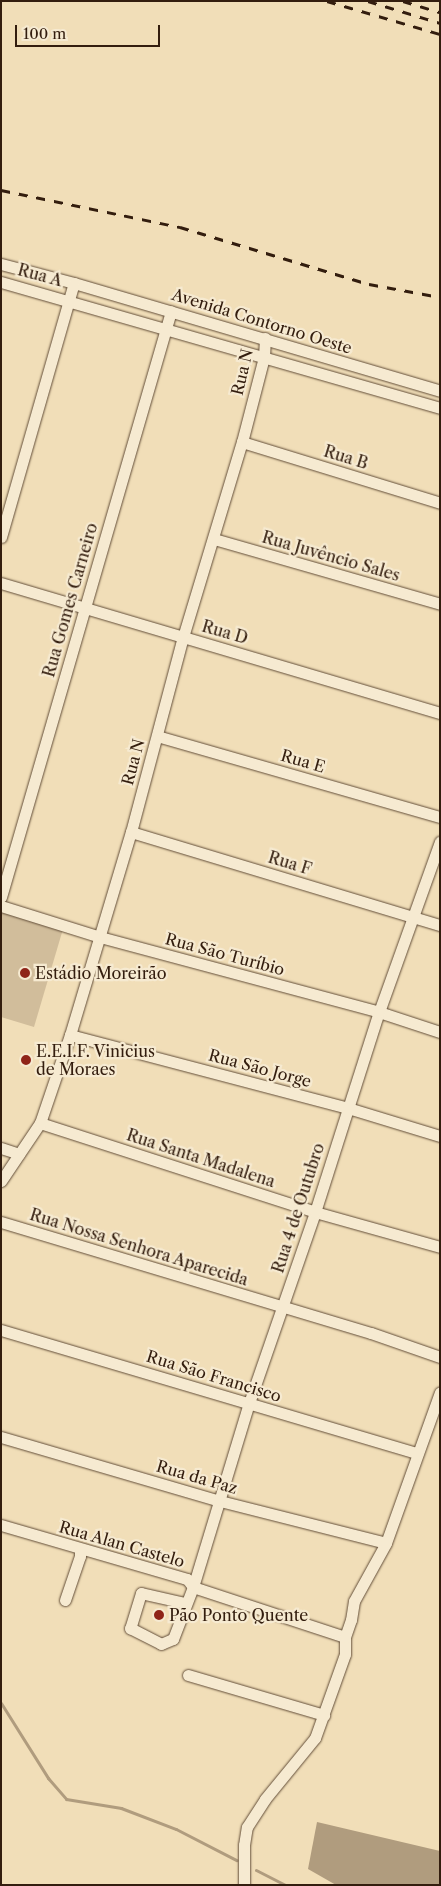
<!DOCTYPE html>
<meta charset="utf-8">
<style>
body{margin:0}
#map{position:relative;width:441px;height:1886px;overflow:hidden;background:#f1deb8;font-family:"Libre Caslon Text",serif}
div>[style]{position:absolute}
.green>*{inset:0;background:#d1bd9b}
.water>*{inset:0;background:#b09c7e}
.stream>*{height:3px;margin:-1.5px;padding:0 1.5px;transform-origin:1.5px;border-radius:1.5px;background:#b09c7e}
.roads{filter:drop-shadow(0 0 1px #624d38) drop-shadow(0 0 1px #624d38)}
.street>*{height:11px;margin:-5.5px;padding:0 5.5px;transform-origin:5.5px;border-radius:5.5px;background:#f6ead1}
.rail>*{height:3px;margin-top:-1.5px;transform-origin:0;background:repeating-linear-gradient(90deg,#331d0e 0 9px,transparent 0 18px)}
.dots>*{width:14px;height:14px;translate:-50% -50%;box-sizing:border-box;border:2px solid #f6ead1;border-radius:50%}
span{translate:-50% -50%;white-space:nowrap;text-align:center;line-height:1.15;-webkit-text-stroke:4.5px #f6ead1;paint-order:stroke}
.street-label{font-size:16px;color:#331d0e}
.poi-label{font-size:16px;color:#331d0e}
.left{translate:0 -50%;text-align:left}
.frame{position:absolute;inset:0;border:2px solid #331d0e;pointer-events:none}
.scale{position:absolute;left:15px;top:25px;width:145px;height:22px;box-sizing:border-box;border:2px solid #331d0e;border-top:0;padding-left:6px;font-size:15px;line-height:18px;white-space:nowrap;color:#331d0e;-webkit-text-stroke:4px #f6ead1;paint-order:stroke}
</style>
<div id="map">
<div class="green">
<i style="clip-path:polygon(1px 911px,63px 929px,34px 1027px,1px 1017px)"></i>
</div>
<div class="water">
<i style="clip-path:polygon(317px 1822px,440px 1851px,440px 1885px,336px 1885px,308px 1869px)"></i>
</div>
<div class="stream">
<i style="left:1px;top:1703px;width:89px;rotate:57.9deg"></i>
<i style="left:48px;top:1778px;width:28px;rotate:49deg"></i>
<i style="left:66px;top:1799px;width:56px;rotate:9.3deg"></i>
<i style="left:121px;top:1808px;width:59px;rotate:20.9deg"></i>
<i style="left:176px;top:1829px;width:68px;rotate:27.3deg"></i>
<i style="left:256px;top:1870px;width:33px;rotate:27deg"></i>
</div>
<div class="roads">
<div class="street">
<i style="left:1px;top:264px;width:75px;rotate:14.6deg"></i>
<i style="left:74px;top:283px;width:382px;rotate:16.4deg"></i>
<i style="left:1px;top:282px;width:457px;rotate:16deg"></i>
<i style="left:242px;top:442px;width:207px;rotate:17.1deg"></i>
<i style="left:1px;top:537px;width:264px;rotate:-74deg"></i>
<i style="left:214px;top:539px;width:235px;rotate:16deg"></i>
<i style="left:1px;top:583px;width:458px;rotate:16.5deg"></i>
<i style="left:157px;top:736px;width:294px;rotate:16deg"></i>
<i style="left:131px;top:832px;width:323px;rotate:16.8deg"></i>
<i style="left:1px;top:897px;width:610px;rotate:-73.82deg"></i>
<i style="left:1px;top:906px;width:104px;rotate:17.4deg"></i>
<i style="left:100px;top:937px;width:289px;rotate:15deg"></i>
<i style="left:379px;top:1012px;width:64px;rotate:18.2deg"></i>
<i style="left:70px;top:1035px;width:287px;rotate:14.7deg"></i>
<i style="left:348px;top:1108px;width:96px;rotate:16.9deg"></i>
<i style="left:40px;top:1123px;width:289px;rotate:17.9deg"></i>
<i style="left:315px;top:1212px;width:130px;rotate:15.6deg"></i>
<i style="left:1px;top:1148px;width:19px;rotate:18deg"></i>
<i style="left:1px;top:1181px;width:70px;rotate:-56.1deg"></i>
<i style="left:40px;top:1123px;width:93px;rotate:-71.2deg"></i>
<i style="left:70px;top:1035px;width:212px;rotate:-73.3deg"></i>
<i style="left:131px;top:832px;width:202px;rotate:-75.1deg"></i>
<i style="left:183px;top:637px;width:204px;rotate:-73.2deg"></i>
<i style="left:242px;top:442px;width:88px;rotate:-75.5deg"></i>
<i style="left:264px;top:357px;width:19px;rotate:-87deg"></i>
<i style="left:1px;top:1222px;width:386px;rotate:16.7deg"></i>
<i style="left:371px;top:1333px;width:73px;rotate:19.2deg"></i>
<i style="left:1px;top:1330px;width:434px;rotate:16.5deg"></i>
<i style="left:1px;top:1437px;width:228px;rotate:16.3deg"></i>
<i style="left:220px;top:1501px;width:171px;rotate:14.2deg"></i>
<i style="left:1px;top:1525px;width:194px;rotate:16.2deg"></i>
<i style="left:187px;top:1579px;width:10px;rotate:53deg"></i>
<i style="left:193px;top:1587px;width:160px;rotate:18.2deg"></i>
<i style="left:65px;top:1600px;width:46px;rotate:-71.2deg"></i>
<i style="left:80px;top:1556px;width:7px;rotate:-90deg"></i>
<i style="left:185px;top:1603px;width:45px;rotate:-167.2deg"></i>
<i style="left:141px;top:1593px;width:37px;rotate:107deg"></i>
<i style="left:130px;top:1628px;width:35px;rotate:27deg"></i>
<i style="left:161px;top:1644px;width:13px;rotate:-23deg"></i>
<i style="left:173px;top:1639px;width:56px;rotate:-69deg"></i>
<i style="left:193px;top:1587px;width:192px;rotate:-73.1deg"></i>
<i style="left:249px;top:1403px;width:202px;rotate:-70.9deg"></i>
<i style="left:315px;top:1212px;width:210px;rotate:-72.3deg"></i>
<i style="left:379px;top:1012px;width:181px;rotate:-70.3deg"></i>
<i style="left:188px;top:1675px;width:142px;rotate:16.4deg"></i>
<i style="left:244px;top:1885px;width:40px;rotate:-90deg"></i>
<i style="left:244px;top:1845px;width:18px;rotate:-81deg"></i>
<i style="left:247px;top:1827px;width:33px;rotate:-57deg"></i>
<i style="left:265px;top:1799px;width:79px;rotate:-50.7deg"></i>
<i style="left:315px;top:1738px;width:89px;rotate:-70.3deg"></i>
<i style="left:345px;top:1654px;width:17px;rotate:-90deg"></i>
<i style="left:345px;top:1637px;width:18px;rotate:-71deg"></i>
<i style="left:351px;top:1620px;width:19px;rotate:-81deg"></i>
<i style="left:354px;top:1601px;width:66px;rotate:-61.1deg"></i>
<i style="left:386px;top:1543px;width:160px;rotate:-70.3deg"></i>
</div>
</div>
<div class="rail">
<i style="left:327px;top:1px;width:118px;rotate:16.3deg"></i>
<i style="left:368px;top:1px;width:75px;rotate:17deg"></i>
<i style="left:403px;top:1px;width:39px;rotate:17deg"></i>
<i style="left:1px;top:190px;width:183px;rotate:11.7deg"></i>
<i style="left:180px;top:227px;width:197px;rotate:16.8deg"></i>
<i style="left:369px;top:284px;width:72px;rotate:10.4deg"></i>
</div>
<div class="dots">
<i style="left:25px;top:973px;background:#8f2418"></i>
<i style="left:26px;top:1060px;background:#8f2418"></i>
<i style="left:159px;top:1615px;background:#8f2418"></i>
</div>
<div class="street-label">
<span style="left:40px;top:275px;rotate:15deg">Rua A</span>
<span style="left:262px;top:321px;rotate:17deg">Avenida Contorno Oeste</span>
<span style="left:242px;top:372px;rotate:-77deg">Rua N</span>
<span style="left:346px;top:457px;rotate:17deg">Rua B</span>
<span style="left:331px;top:556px;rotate:16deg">Rua Juvêncio Sales</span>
<span style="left:70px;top:600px;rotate:-74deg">Rua Gomes Carneiro</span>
<span style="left:225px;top:632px;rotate:16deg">Rua D</span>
<span style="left:303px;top:761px;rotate:16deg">Rua E</span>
<span style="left:133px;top:762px;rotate:-75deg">Rua N</span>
<span style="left:290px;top:863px;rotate:17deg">Rua F</span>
<span style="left:225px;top:954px;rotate:15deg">Rua São Turíbio</span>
<span style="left:260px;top:1068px;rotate:15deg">Rua São Jorge</span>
<span style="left:201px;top:1158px;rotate:18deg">Rua Santa Madalena</span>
<span style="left:298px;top:1208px;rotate:-72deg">Rua 4 de Outubro</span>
<span style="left:139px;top:1247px;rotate:17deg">Rua Nossa Senhora Aparecida</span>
<span style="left:214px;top:1376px;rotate:17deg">Rua São Francisco</span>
<span style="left:197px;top:1477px;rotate:16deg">Rua da Paz</span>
<span style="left:122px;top:1544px;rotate:16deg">Rua Alan Castelo</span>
</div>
<div class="poi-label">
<span class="left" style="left:35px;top:973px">Estádio Moreirão</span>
<span class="left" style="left:36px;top:1060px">E.E.I.F. Vinicius<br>de Moraes</span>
<span class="left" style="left:169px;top:1615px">Pão Ponto Quente</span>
</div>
<div class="frame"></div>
<div class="scale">100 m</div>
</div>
